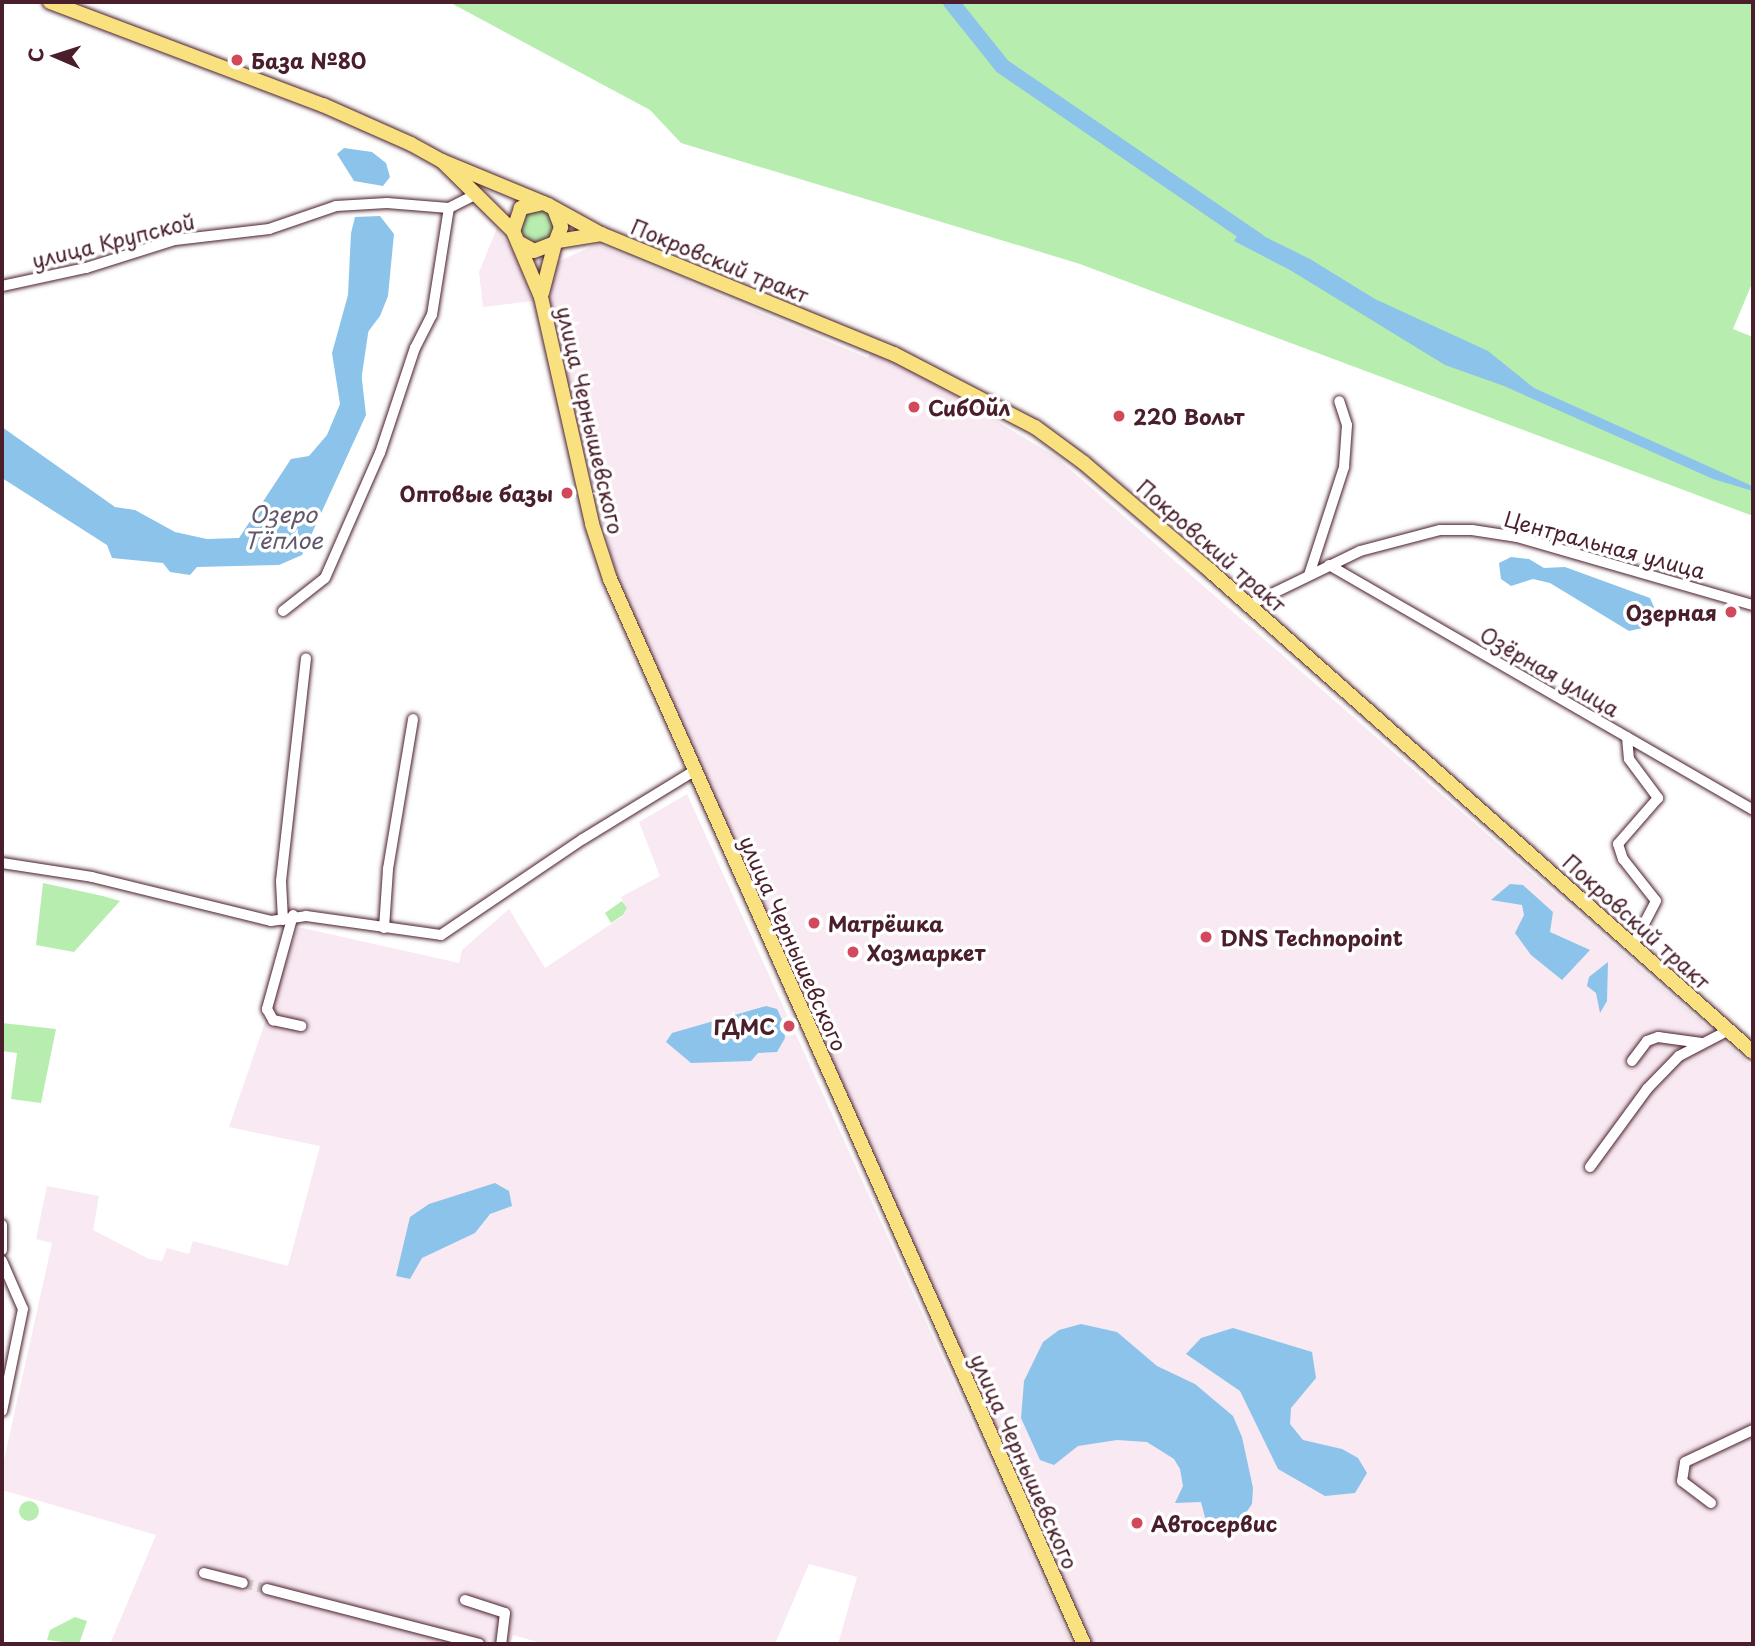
<!DOCTYPE html>
<meta charset="utf-8">
<style>
body{margin:0}
#map{position:relative;width:1755px;height:1646px;overflow:hidden;background:#fff;font-family:"Playpen Sans",sans-serif}
div>[style]{position:absolute}
.built>*{inset:0;background:#f8e9f2}
.green>*{inset:0;background:#b7edaf}
.round{border-radius:50%}
.water>*{inset:0;background:#8cc3ea}
.canal>*{height:10px;margin:-5px;padding:0 5px;transform-origin:5px;border-radius:5px;background:#8cc3ea}
.river>*{height:16px;margin:-8px;padding:0 8px;transform-origin:8px;border-radius:8px;background:#8cc3ea}
.minor-tunnel>*{height:10px;margin-top:-5px;transform-origin:0;background:repeating-linear-gradient(90deg,#dbd2d5 0 10px,transparent 0 15px)}
.roads{filter:drop-shadow(0 0 2px #4a1f2b) drop-shadow(0 0 2px #4a1f2b)}
.minor>*{height:10px;margin:-5px;padding:0 5px;transform-origin:5px;border-radius:5px;background:#fff}
.major>*{height:14px;margin:-7px;padding:0 7px;transform-origin:7px;border-radius:7px;background:#fae180}
.dots>*{width:19px;height:19px;translate:-50% -50%;box-sizing:border-box;border:4px solid #fff;border-radius:50%}
span{translate:-50% -50%;white-space:nowrap;text-align:center;line-height:1.15;-webkit-text-stroke:7px #fff;paint-order:stroke}
.poi-label{font-size:21px;color:#4a1f2b;font-weight:700}
.left{translate:0 -50%;text-align:left}
.right{translate:-100% -50%;text-align:right}
.street-label{font-size:21px;color:#4a1f2b}
.water-label{font-size:23px;color:#61586e;font-style:italic}
.frame{position:absolute;inset:0;border:4px solid #4a1f2b;pointer-events:none}
.north{position:absolute;left:21px;top:21px;width:70px;height:70px;-webkit-text-stroke:5px #fff;paint-order:stroke;rotate:273deg;font-size:19px;font-weight:700;line-height:28px;text-align:center;color:#4a1f2b}
.north::after{content:'';display:block;margin:auto;width:24px;height:32px;background:#4a1f2b;clip-path:polygon(50% 0,100% 100%,50% 72%,0 100%)}
</style>
<div id="map">
<div class="built">
<i style="clip-path:polygon(497px 228px,514px 253px,533px 301px,483px 307px,479px 272px)"></i>
<i style="clip-path:polygon(597px 244px,868px 358px,872px 352px,891px 360px,998px 413px,995px 420px,1056px 457px,1753px 1067px,1753px 1644px,1093px 1644px,618px 583px,548px 309px,555px 263px)"></i>
<i style="clip-path:polygon(687px 794px,1072px 1644px,838px 1644px,857px 1577px,809px 1564px,775px 1644px,545px 1644px,513px 1635px,510px 1644px,110px 1644px,156px 1535px,2px 1490px,2px 1469px,52px 1243px,36px 1239px,47px 1186px,99px 1196px,93px 1230px,149px 1259px,162px 1261px,167px 1248px,189px 1254px,193px 1241px,288px 1266px,320px 1146px,229px 1127px,298px 927px,459px 963px,462px 950px,509px 909px,545px 968px,623px 916px,627px 909px,621px 897px,660px 876px,639px 822px)"></i>
</div>
<div class="green">
<i style="clip-path:polygon(449px 2px,1753px 2px,1753px 281px,1733px 329px,1753px 337px,1753px 516px,1080px 264px,681px 143px,650px 110px)"></i>
<i class="round" style="left:521px;top:209px;width:34px;height:34px"></i>
<i style="clip-path:polygon(43px 883px,103px 896px,120px 901px,74px 952px,36px 945px)"></i>
<i style="clip-path:polygon(622px 901px,627px 908px,623px 915px,611px 923px,605px 913px)"></i>
<i style="clip-path:polygon(2px 1023px,56px 1029px,41px 1103px,11px 1099px,17px 1053px,2px 1051px)"></i>
<i class="round" style="left:19px;top:1501px;width:20px;height:20px"></i>
<i style="clip-path:polygon(75px 1617px,87px 1621px,79px 1644px,47px 1640px,50px 1630px)"></i>
</div>
<div class="water">
<i style="clip-path:polygon(344px 148px,372px 152px,386px 163px,390px 177px,383px 186px,354px 181px,337px 154px)"></i>
<i style="clip-path:polygon(380px 216px,394px 234px,388px 296px,380px 316px,358px 345px,366px 415px,302px 555px,279px 565px,197px 567px,190px 575px,170px 572px,163px 563px,112px 558px,107px 545px,2px 478px,2px 427px,115px 507px,135px 510px,175px 532px,207px 539px,239px 538px,291px 459px,309px 456px,327px 435px,340px 404px,332px 353px,348px 295px,351px 233px,355px 217px)"></i>
<i style="clip-path:polygon(1243px 226px,1310px 259px,1375px 299px,1488px 351px,1534px 388px,1750px 485px,1753px 491px,1713px 479px,1504px 386px,1445px 365px,1290px 270px,1234px 241px)"></i>
<i style="clip-path:polygon(1511px 557px,1529px 559px,1544px 568px,1565px 567px,1650px 598px,1654px 607px,1647px 627px,1629px 631px,1550px 583px,1533px 579px,1511px 586px,1501px 579px,1499px 563px)"></i>
<i style="clip-path:polygon(1510px 884px,1523px 885px,1553px 912px,1550px 932px,1590px 950px,1562px 980px,1531px 955px,1515px 933px,1524px 915px,1522px 905px,1491px 900px)"></i>
<i style="clip-path:polygon(1608px 962px,1607px 1001px,1600px 1013px,1596px 993px,1587px 986px,1589px 977px)"></i>
<i style="clip-path:polygon(766px 1006px,777px 1009px,783px 1022px,785px 1038px,777px 1052px,758px 1053px,751px 1061px,691px 1063px,666px 1042px,672px 1033px)"></i>
<i style="clip-path:polygon(495px 1183px,509px 1191px,512px 1206px,490px 1214px,475px 1233px,422px 1258px,410px 1279px,396px 1276px,410px 1217px,429px 1204px)"></i>
<i style="clip-path:polygon(1081px 1324px,1117px 1332px,1157px 1366px,1195px 1384px,1233px 1416px,1242px 1437px,1253px 1488px,1252px 1504px,1230px 1536px,1224px 1534px,1222px 1523px,1206px 1521px,1201px 1502px,1175px 1503px,1183px 1486px,1180px 1469px,1174px 1459px,1147px 1442px,1117px 1440px,1078px 1446px,1054px 1465px,1040px 1460px,1021px 1418px,1024px 1381px,1043px 1342px,1059px 1330px)"></i>
<i style="clip-path:polygon(1233px 1328px,1312px 1352px,1316px 1378px,1291px 1408px,1290px 1424px,1303px 1440px,1342px 1449px,1358px 1458px,1367px 1473px,1355px 1493px,1325px 1496px,1278px 1469px,1240px 1391px,1186px 1354px,1201px 1338px)"></i>
</div>
<div class="canal">
<i style="left:356px;top:381px;width:55px;rotate:-81.6deg"></i>
</div>
<div class="river">
<i style="left:951px;top:2px;width:82px;rotate:51.4deg"></i>
<i style="left:1002px;top:66px;width:310px;rotate:34.4deg"></i>
</div>
<div class="minor-tunnel">
<i style="left:243px;top:1583px;width:25px;rotate:14deg"></i>
</div>
<div class="roads">
<div class="minor">
<i style="left:2px;top:286px;width:86px;rotate:-12.1deg"></i>
<i style="left:86px;top:268px;width:93px;rotate:-17.5deg"></i>
<i style="left:175px;top:240px;width:95px;rotate:-6.7deg"></i>
<i style="left:269px;top:229px;width:71px;rotate:-18.9deg"></i>
<i style="left:336px;top:206px;width:51px;rotate:-3.4deg"></i>
<i style="left:387px;top:203px;width:62px;rotate:4.6deg"></i>
<i style="left:449px;top:208px;width:31px;rotate:-27deg"></i>
<i style="left:1329px;top:565px;width:490px;rotate:30deg"></i>
<i style="left:1309px;top:575px;width:114px;rotate:-72deg"></i>
<i style="left:1344px;top:467px;width:42px;rotate:-85.9deg"></i>
<i style="left:1347px;top:425px;width:25px;rotate:-108deg"></i>
<i style="left:1249px;top:605px;width:123px;rotate:-25.9deg"></i>
<i style="left:1360px;top:551px;width:83px;rotate:-14.7deg"></i>
<i style="left:1440px;top:530px;width:32px"></i>
<i style="left:1472px;top:530px;width:46px;rotate:8.8deg"></i>
<i style="left:1517px;top:537px;width:246px;rotate:16.1deg"></i>
<i style="left:283px;top:611px;width:53px;rotate:-38.2deg"></i>
<i style="left:325px;top:578px;width:137px;rotate:-66.3deg"></i>
<i style="left:380px;top:453px;width:111px;rotate:-71.6deg"></i>
<i style="left:415px;top:348px;width:37px;rotate:-63deg"></i>
<i style="left:432px;top:315px;width:108px;rotate:-81deg"></i>
<i style="left:1627px;top:737px;width:22px;rotate:85deg"></i>
<i style="left:1629px;top:759px;width:49px;rotate:53.4deg"></i>
<i style="left:1658px;top:798px;width:61px;rotate:131deg"></i>
<i style="left:1618px;top:844px;width:16px;rotate:72deg"></i>
<i style="left:1623px;top:859px;width:53px;rotate:51.8deg"></i>
<i style="left:1656px;top:901px;width:50px;rotate:117.6deg"></i>
<i style="left:2px;top:863px;width:91px;rotate:8.8deg"></i>
<i style="left:92px;top:877px;width:184px;rotate:13.8deg"></i>
<i style="left:271px;top:921px;width:35px;rotate:-8deg"></i>
<i style="left:306px;top:916px;width:136px;rotate:8deg"></i>
<i style="left:441px;top:935px;width:171px;rotate:-34.1deg"></i>
<i style="left:583px;top:839px;width:130px;rotate:-31.5deg"></i>
<i style="left:293px;top:915px;width:98px;rotate:105.5deg"></i>
<i style="left:267px;top:1009px;width:13px;rotate:61deg"></i>
<i style="left:273px;top:1020px;width:29px;rotate:12deg"></i>
<i style="left:283px;top:920px;width:39px;rotate:-93deg"></i>
<i style="left:281px;top:881px;width:224px;rotate:-83.6deg"></i>
<i style="left:384px;top:928px;width:59px;rotate:-86.1deg"></i>
<i style="left:388px;top:869px;width:152px;rotate:-80.5deg"></i>
<i style="left:1632px;top:1061px;width:25px;rotate:-53deg"></i>
<i style="left:1647px;top:1041px;width:12px;rotate:-20deg"></i>
<i style="left:1658px;top:1037px;width:44px;rotate:7.8deg"></i>
<i style="left:1590px;top:1167px;width:97px;rotate:-53.8deg"></i>
<i style="left:1647px;top:1089px;width:46px;rotate:-45.9deg"></i>
<i style="left:1679px;top:1056px;width:54px;rotate:-27.5deg"></i>
<i style="left:2px;top:1225px;width:25px;rotate:90deg"></i>
<i style="left:2px;top:1261px;width:52px;rotate:66.4deg"></i>
<i style="left:23px;top:1309px;width:104px;rotate:101.6deg"></i>
<i style="left:1711px;top:1503px;width:36px;rotate:-143deg"></i>
<i style="left:1682px;top:1481px;width:19px;rotate:-81deg"></i>
<i style="left:1685px;top:1462px;width:75px;rotate:-25.2deg"></i>
<i style="left:204px;top:1573px;width:40px;rotate:14.4deg"></i>
<i style="left:267px;top:1589px;width:219px;rotate:14.5deg"></i>
<i style="left:465px;top:1600px;width:42px;rotate:18deg"></i>
<i style="left:505px;top:1613px;width:31px;rotate:97deg"></i>
</div>
<div class="major">
<i style="left:50px;top:2px;width:292px;rotate:20.7deg"></i>
<i style="left:323px;top:105px;width:96px;rotate:23.9deg"></i>
<i style="left:411px;top:144px;width:35px;rotate:29deg"></i>
<i style="left:442px;top:161px;width:100px;rotate:44.6deg"></i>
<i style="left:442px;top:161px;width:115px;rotate:22.5deg"></i>
<i style="left:548px;top:205px;width:60px;rotate:28.7deg"></i>
<i style="left:601px;top:234px;width:317px;rotate:22.3deg"></i>
<i style="left:894px;top:354px;width:159px;rotate:27.4deg"></i>
<i style="left:1035px;top:427px;width:61px;rotate:36.3deg"></i>
<i style="left:1084px;top:463px;width:162px;rotate:40.5deg"></i>
<i style="left:1207px;top:568px;width:730px;rotate:41.56deg"></i>
<i style="left:543px;top:203px;width:23px;rotate:167deg"></i>
<i style="left:521px;top:208px;width:24px;rotate:109deg"></i>
<i style="left:513px;top:231px;width:72px;rotate:67deg"></i>
<i style="left:541px;top:297px;width:233px;rotate:77.3deg"></i>
<i style="left:592px;top:524px;width:58px;rotate:71.9deg"></i>
<i style="left:610px;top:579px;width:1166px;rotate:66.01deg"></i>
<i style="left:558px;top:241px;width:44px;rotate:-9.2deg"></i>
<i style="left:518px;top:242px;width:18px;rotate:29deg"></i>
<i style="left:534px;top:251px;width:22px;rotate:-21deg"></i>
<i style="left:555px;top:243px;width:17px;rotate:-69deg"></i>
<i style="left:561px;top:227px;width:19px;rotate:-111deg"></i>
<i style="left:542px;top:293px;width:52px;rotate:-75.4deg"></i>
</div>
</div>
<div class="dots">
<i style="left:237px;top:60px;background:#d1495b"></i>
<i style="left:914px;top:407px;background:#d1495b"></i>
<i style="left:1119px;top:416px;background:#d1495b"></i>
<i style="left:567px;top:493px;background:#d1495b"></i>
<i style="left:1731px;top:612px;background:#d1495b"></i>
<i style="left:814px;top:923px;background:#d1495b"></i>
<i style="left:1206px;top:937px;background:#d1495b"></i>
<i style="left:853px;top:952px;background:#d1495b"></i>
<i style="left:789px;top:1026px;background:#d1495b"></i>
<i style="left:1137px;top:1523px;background:#d1495b"></i>
</div>
<div class="poi-label">
<span class="left" style="left:251px;top:60px">База №80</span>
<span class="left" style="left:928px;top:407px">СибОйл</span>
<span class="left" style="left:1133px;top:416px">220 Вольт</span>
<span class="right" style="left:553px;top:493px">Оптовые базы</span>
<span class="right" style="left:1717px;top:612px">Озерная</span>
<span class="left" style="left:828px;top:923px">Матрёшка</span>
<span class="left" style="left:1220px;top:937px">DNS Technopoint</span>
<span class="left" style="left:867px;top:952px">Хозмаркет</span>
<span class="right" style="left:775px;top:1026px">ГДМС</span>
<span class="left" style="left:1151px;top:1523px">Автосервис</span>
</div>
<div class="street-label">
<span style="left:113px;top:240px;rotate:-14deg">улица Крупской</span>
<span style="left:720px;top:260px;rotate:22deg">Покровский тракт</span>
<span style="left:591px;top:420px;rotate:77deg">улица Чернышевского</span>
<span style="left:1605px;top:544px;rotate:15deg">Центральная улица</span>
<span style="left:1212px;top:545px;rotate:41deg">Покровский тракт</span>
<span style="left:1550px;top:671px;rotate:30deg">Озёрная улица</span>
<span style="left:1637px;top:921px;rotate:42deg">Покровский тракт</span>
<span style="left:794px;top:943px;rotate:66deg">улица Чернышевского</span>
<span style="left:1025px;top:1461px;rotate:66deg">улица Чернышевского</span>
</div>
<div class="water-label">
<span style="left:283px;top:527px">Озеро<br>Тёплое</span>
</div>
<div class="frame"></div>
<div class="north">С</div>
</div>
